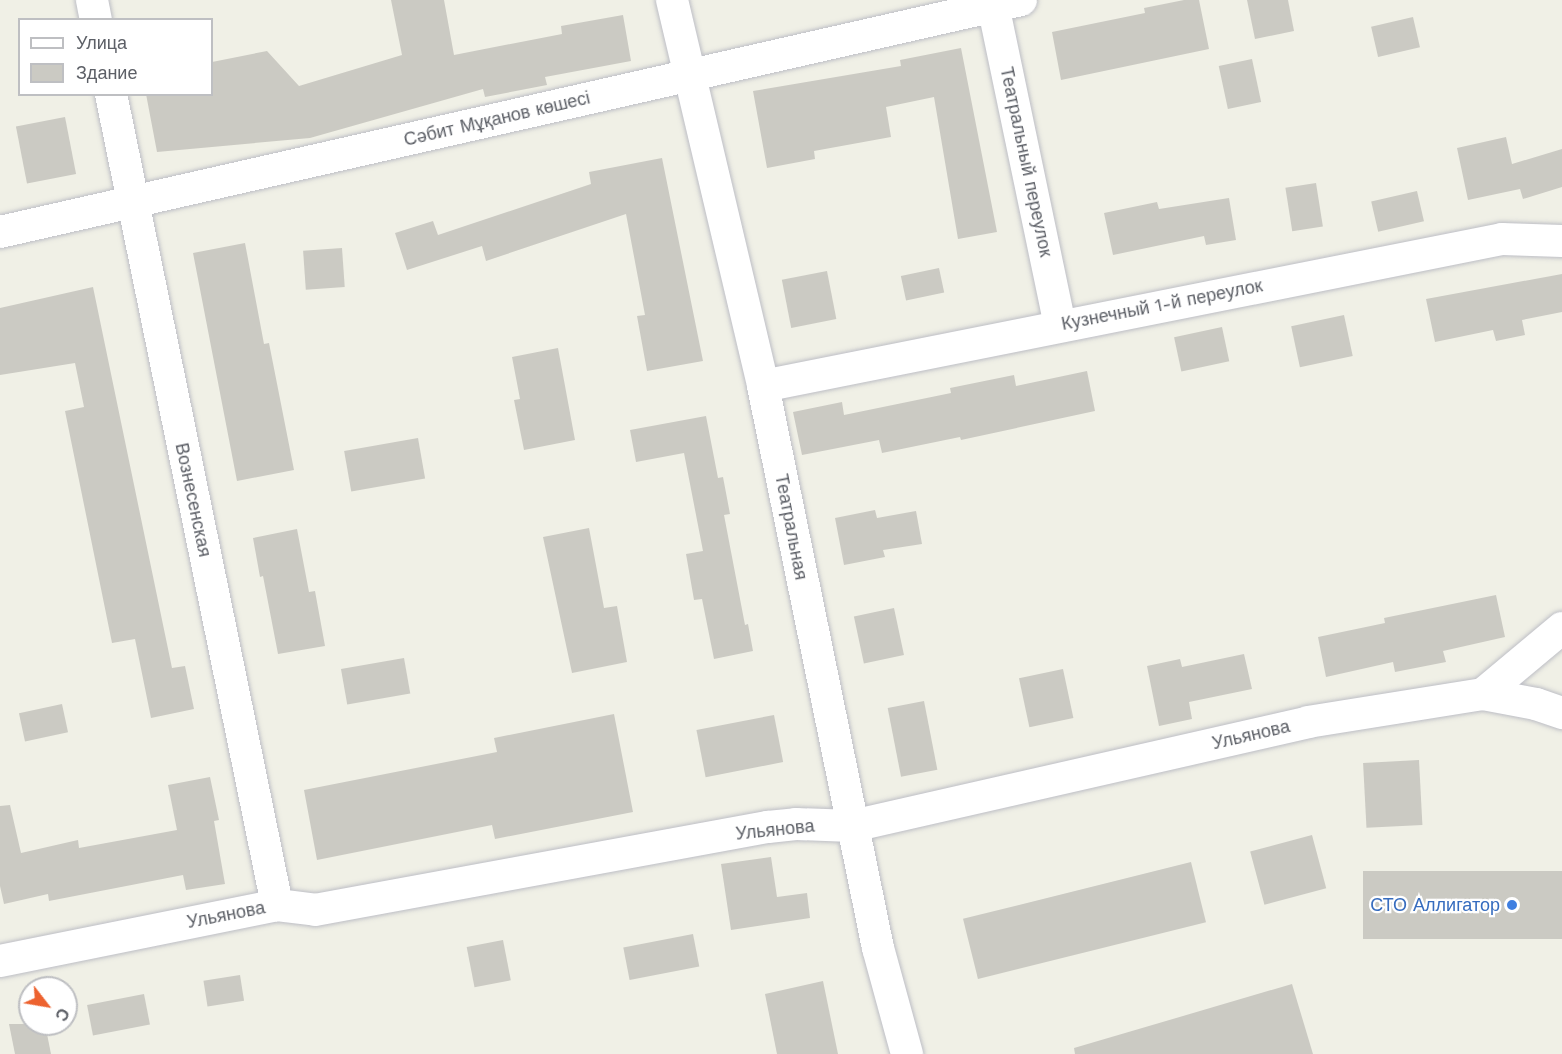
<!DOCTYPE html>
<meta charset="utf-8">
<style>
body{margin:0}
#map{position:relative;width:1562px;height:1054px;overflow:hidden;background:#f0f0e6;font-family:"Work Sans",sans-serif}
div>[style]{position:absolute}
.building>*{inset:0;background:#cbcac3;transform-origin:0 0}
.roads{filter:drop-shadow(0 0 2px #bdbec5) drop-shadow(0 0 2px #bdbec5)}
.minor>*{height:32px;margin:-16px;padding:0 16px;transform-origin:16px;border-radius:16px;background:#fff}
.dots>*{width:16px;height:16px;translate:-50% -50%;box-sizing:border-box;border:3px solid #fff;border-radius:50%}
span{translate:-50% -50%;white-space:nowrap;text-align:center;line-height:1.15;-webkit-text-stroke:4.5px #fff;paint-order:stroke}
.street-label{font-size:18px;color:#5d6067}
.shop-label{font-size:18px;color:#366cbe}
.right{translate:-100% -50%;text-align:right}
.legend{position:absolute;left:18px;top:18px;width:195px;height:78px;box-sizing:border-box;background:#fff;border:2px solid #bebfc2;margin:0;padding:8px 10px;list-style:none;font-size:18px;color:#5d6067}
.legend li{display:flex;align-items:center;gap:12px;height:30px}
.legend b{width:30px;border:2px solid #bebfc2}
.north{position:absolute;left:18px;top:976px;width:60px;height:60px;box-sizing:border-box;background:#fff;border:2px solid #bebfc2;border-radius:50%;rotate:121deg;font-size:16px;font-weight:700;line-height:24px;text-align:center;color:#5d6067}
.north::after{content:'';display:block;margin:auto;width:21px;height:27px;background:#ed622f;clip-path:polygon(50% 0,100% 100%,50% 72%,0 100%)}
</style>
<div id="map">
<div class="building">
<i style="clip-path:polygon(391px 0,444px 0,454px 55px,562px 34px,561px 26px,623px 15px,631px 61px,545px 77px,547px 85px,485px 97px,483px 89px,310px 138px,157px 152px,146px 94px,212px 94px,212px 62px,267px 51px,299px 86px,402px 55px)"></i>
<i style="clip-path:polygon(1184px 0,1199px 0,1209px 49px,1061px 80px,1052px 32px,1145px 13px,1144px 8px)"></i>
<i style="clip-path:polygon(1247px 0,1288px 0,1294px 31px,1255px 39px)"></i>
<i style="left:1413px;top:17px;width:31px;height:43px;rotate:77deg"></i>
<i style="clip-path:polygon(961px 48px,997px 232px,958px 239px,934px 97px,886px 107px,891px 137px,814px 151px,815px 159px,767px 168px,753px 91px,901px 66px,900px 60px)"></i>
<i style="left:1252px;top:59px;width:44px;height:34px;rotate:78deg"></i>
<i style="left:65px;top:117px;width:58px;height:50px;rotate:79deg"></i>
<i style="clip-path:polygon(1506px 137px,1512px 164px,1562px 149px,1562px 187px,1523px 199px,1520px 189px,1468px 200px,1457px 148px)"></i>
<i style="clip-path:polygon(662px 158px,703px 361px,647px 371px,637px 316px,645px 315px,626px 214px,486px 261px,482px 246px,407px 270px,395px 233px,433px 221px,438px 235px,591px 184px,589px 172px)"></i>
<i style="left:1316px;top:183px;width:44px;height:31px;rotate:81deg"></i>
<i style="left:1417px;top:191px;width:31px;height:47px;rotate:77deg"></i>
<i style="clip-path:polygon(1229px 198px,1236px 240px,1206px 245px,1204px 236px,1113px 255px,1104px 213px,1157px 202px,1159px 209px)"></i>
<i style="clip-path:polygon(245px 243px,264px 344px,269px 343px,294px 470px,237px 481px,193px 253px)"></i>
<i style="left:342px;top:248px;width:39px;height:39px;rotate:86deg"></i>
<i style="left:939px;top:268px;width:25px;height:39px;rotate:78deg"></i>
<i style="left:827px;top:271px;width:49px;height:46px;rotate:79deg"></i>
<i style="clip-path:polygon(1562px 274px,1562px 312px,1522px 320px,1525px 335px,1496px 341px,1493px 330px,1435px 342px,1426px 299px)"></i>
<i style="clip-path:polygon(93px 287px,172px 668px,185px 666px,194px 709px,151px 718px,135px 639px,112px 643px,65px 411px,84px 407px,75px 363px,0 375px,0 308px)"></i>
<i style="left:1344px;top:315px;width:42px;height:54px;rotate:78deg"></i>
<i style="left:1222px;top:327px;width:35px;height:49px;rotate:78deg"></i>
<i style="clip-path:polygon(558px 348px,575px 440px,524px 450px,514px 400px,520px 399px,512px 357px)"></i>
<i style="clip-path:polygon(1087px 371px,1095px 411px,961px 440px,960px 437px,882px 453px,879px 440px,802px 455px,793px 412px,842px 402px,844px 415px,951px 393px,950px 388px,1014px 375px,1016px 386px)"></i>
<i style="clip-path:polygon(706px 416px,718px 478px,723px 477px,730px 514px,724px 515px,745px 625px,748px 624px,753px 651px,714px 659px,702px 599px,694px 600px,686px 554px,703px 551px,684px 453px,636px 462px,630px 430px)"></i>
<i style="left:418px;top:438px;width:41px;height:75px;rotate:80deg"></i>
<i style="clip-path:polygon(875px 510px,877px 518px,916px 511px,922px 544px,883px 550px,885px 557px,844px 565px,835px 518px)"></i>
<i style="clip-path:polygon(589px 528px,604px 608px,617px 606px,627px 662px,572px 673px,543px 537px)"></i>
<i style="clip-path:polygon(297px 529px,309px 592px,315px 591px,325px 646px,278px 654px,263px 576px,260px 577px,253px 538px)"></i>
<i style="clip-path:polygon(1496px 595px,1505px 637px,1443px 651px,1446px 662px,1395px 672px,1393px 662px,1326px 677px,1318px 637px,1385px 623px,1384px 618px)"></i>
<i style="left:894px;top:608px;width:48px;height:41px;rotate:78deg"></i>
<i style="clip-path:polygon(1244px 654px,1252px 689px,1189px 702px,1192px 719px,1159px 726px,1147px 666px,1180px 659px,1182px 667px)"></i>
<i style="left:404px;top:658px;width:36px;height:64px;rotate:80deg"></i>
<i style="left:1063px;top:669px;width:50px;height:45px;rotate:78deg"></i>
<i style="left:924px;top:701px;width:70px;height:37px;rotate:79deg"></i>
<i style="left:62px;top:704px;width:29px;height:44px;rotate:78deg"></i>
<i style="clip-path:polygon(614px 714px,633px 812px,495px 839px,492px 825px,317px 860px,304px 790px,497px 752px,494px 738px)"></i>
<i style="left:774px;top:715px;width:48px;height:79px;rotate:79deg"></i>
<i style="left:1419px;top:760px;width:65px;height:56px;rotate:87deg"></i>
<i style="clip-path:polygon(210px 777px,219px 820px,214px 821px,225px 884px,186px 890px,183px 875px,49px 901px,48px 894px,4px 904px,0 886px,0 806px,10px 805px,21px 853px,78px 840px,79px 848px,177px 830px,168px 785px)"></i>
<i style="left:1312px;top:835px;width:55px;height:64px;rotate:75deg"></i>
<i style="clip-path:polygon(771px 857px,777px 897px,807px 893px,810px 918px,731px 930px,721px 864px)"></i>
<i style="left:1191px;top:862px;width:62px;height:235px;rotate:76deg"></i>
<i style="left:1562px;top:871px;width:68px;height:199px;rotate:90deg"></i>
<i style="left:693px;top:934px;width:33px;height:71px;rotate:79deg"></i>
<i style="left:503px;top:940px;width:41px;height:37px;rotate:79deg"></i>
<i style="left:240px;top:975px;width:26px;height:37px;rotate:81deg"></i>
<i style="clip-path:polygon(823px 981px,838px 1054px,777px 1054px,765px 994px)"></i>
<i style="clip-path:polygon(1292px 984px,1313px 1054px,1075px 1054px,1074px 1048px)"></i>
<i style="left:144px;top:994px;width:31px;height:58px;rotate:79deg"></i>
<i style="clip-path:polygon(9px 1024px,45px 1024px,51px 1054px,15px 1054px)"></i>
</div>
<div class="roads">
<div class="minor">
<i style="left:92px;top:0;width:20px;rotate:79deg"></i>
<i style="left:672px;top:0;width:397px;rotate:76.7deg"></i>
<i style="left:763px;top:386px;width:574px;rotate:78.44deg"></i>
<i style="left:878px;top:948px;width:110px;rotate:74.7deg"></i>
<i style="left:992px;top:0;width:332px;rotate:78.2deg"></i>
<i style="left:111px;top:94px;width:828px;rotate:78.43deg"></i>
<i style="left:0;top:232px;width:1047px;rotate:-12.8deg"></i>
<i style="left:763px;top:386px;width:753px;rotate:-11.25deg"></i>
<i style="left:1502px;top:239px;width:60px;rotate:1.9deg"></i>
<i style="left:1483px;top:694px;width:54px;rotate:10.7deg"></i>
<i style="left:1536px;top:704px;width:28px;rotate:19deg"></i>
<i style="left:0;top:961px;width:283px;rotate:-11.4deg"></i>
<i style="left:277px;top:905px;width:38px;rotate:7deg"></i>
<i style="left:315px;top:910px;width:461px;rotate:-10.4deg"></i>
<i style="left:768px;top:827px;width:28px;rotate:-6deg"></i>
<i style="left:796px;top:824px;width:56px;rotate:2deg"></i>
<i style="left:852px;top:826px;width:468px;rotate:-12.8deg"></i>
<i style="left:1308px;top:722px;width:177px;rotate:-9.1deg"></i>
<i style="left:1483px;top:694px;width:103px;rotate:-39.9deg"></i>
</div>
</div>
<div class="dots">
<i style="left:1512px;top:905px;background:#3f7fe0"></i>
</div>
<div class="street-label">
<span style="left:497px;top:119px;rotate:-13deg">Сәбит Мұқанов көшесі</span>
<span style="left:1026px;top:162px;rotate:78deg">Театральный переулок</span>
<span style="left:1162px;top:305px;rotate:-11deg">Кузнечный 1-й переулок</span>
<span style="left:193px;top:500px;rotate:78deg">Вознесенская</span>
<span style="left:791px;top:527px;rotate:79deg">Театральная</span>
<span style="left:1251px;top:735px;rotate:-13deg">Ульянова</span>
<span style="left:775px;top:830px;rotate:-6deg">Ульянова</span>
<span style="left:226px;top:915px;rotate:-11deg">Ульянова</span>
</div>
<div class="shop-label">
<span class="right" style="left:1500px;top:905px">СТО Аллигатор</span>
</div>
<ul class="legend">
<li><b style="height:8px;background:#fff"></b>Улица</li>
<li><b style="height:16px;background:#cbcac3"></b>Здание</li>
</ul>
<div class="north">С</div>
</div>
